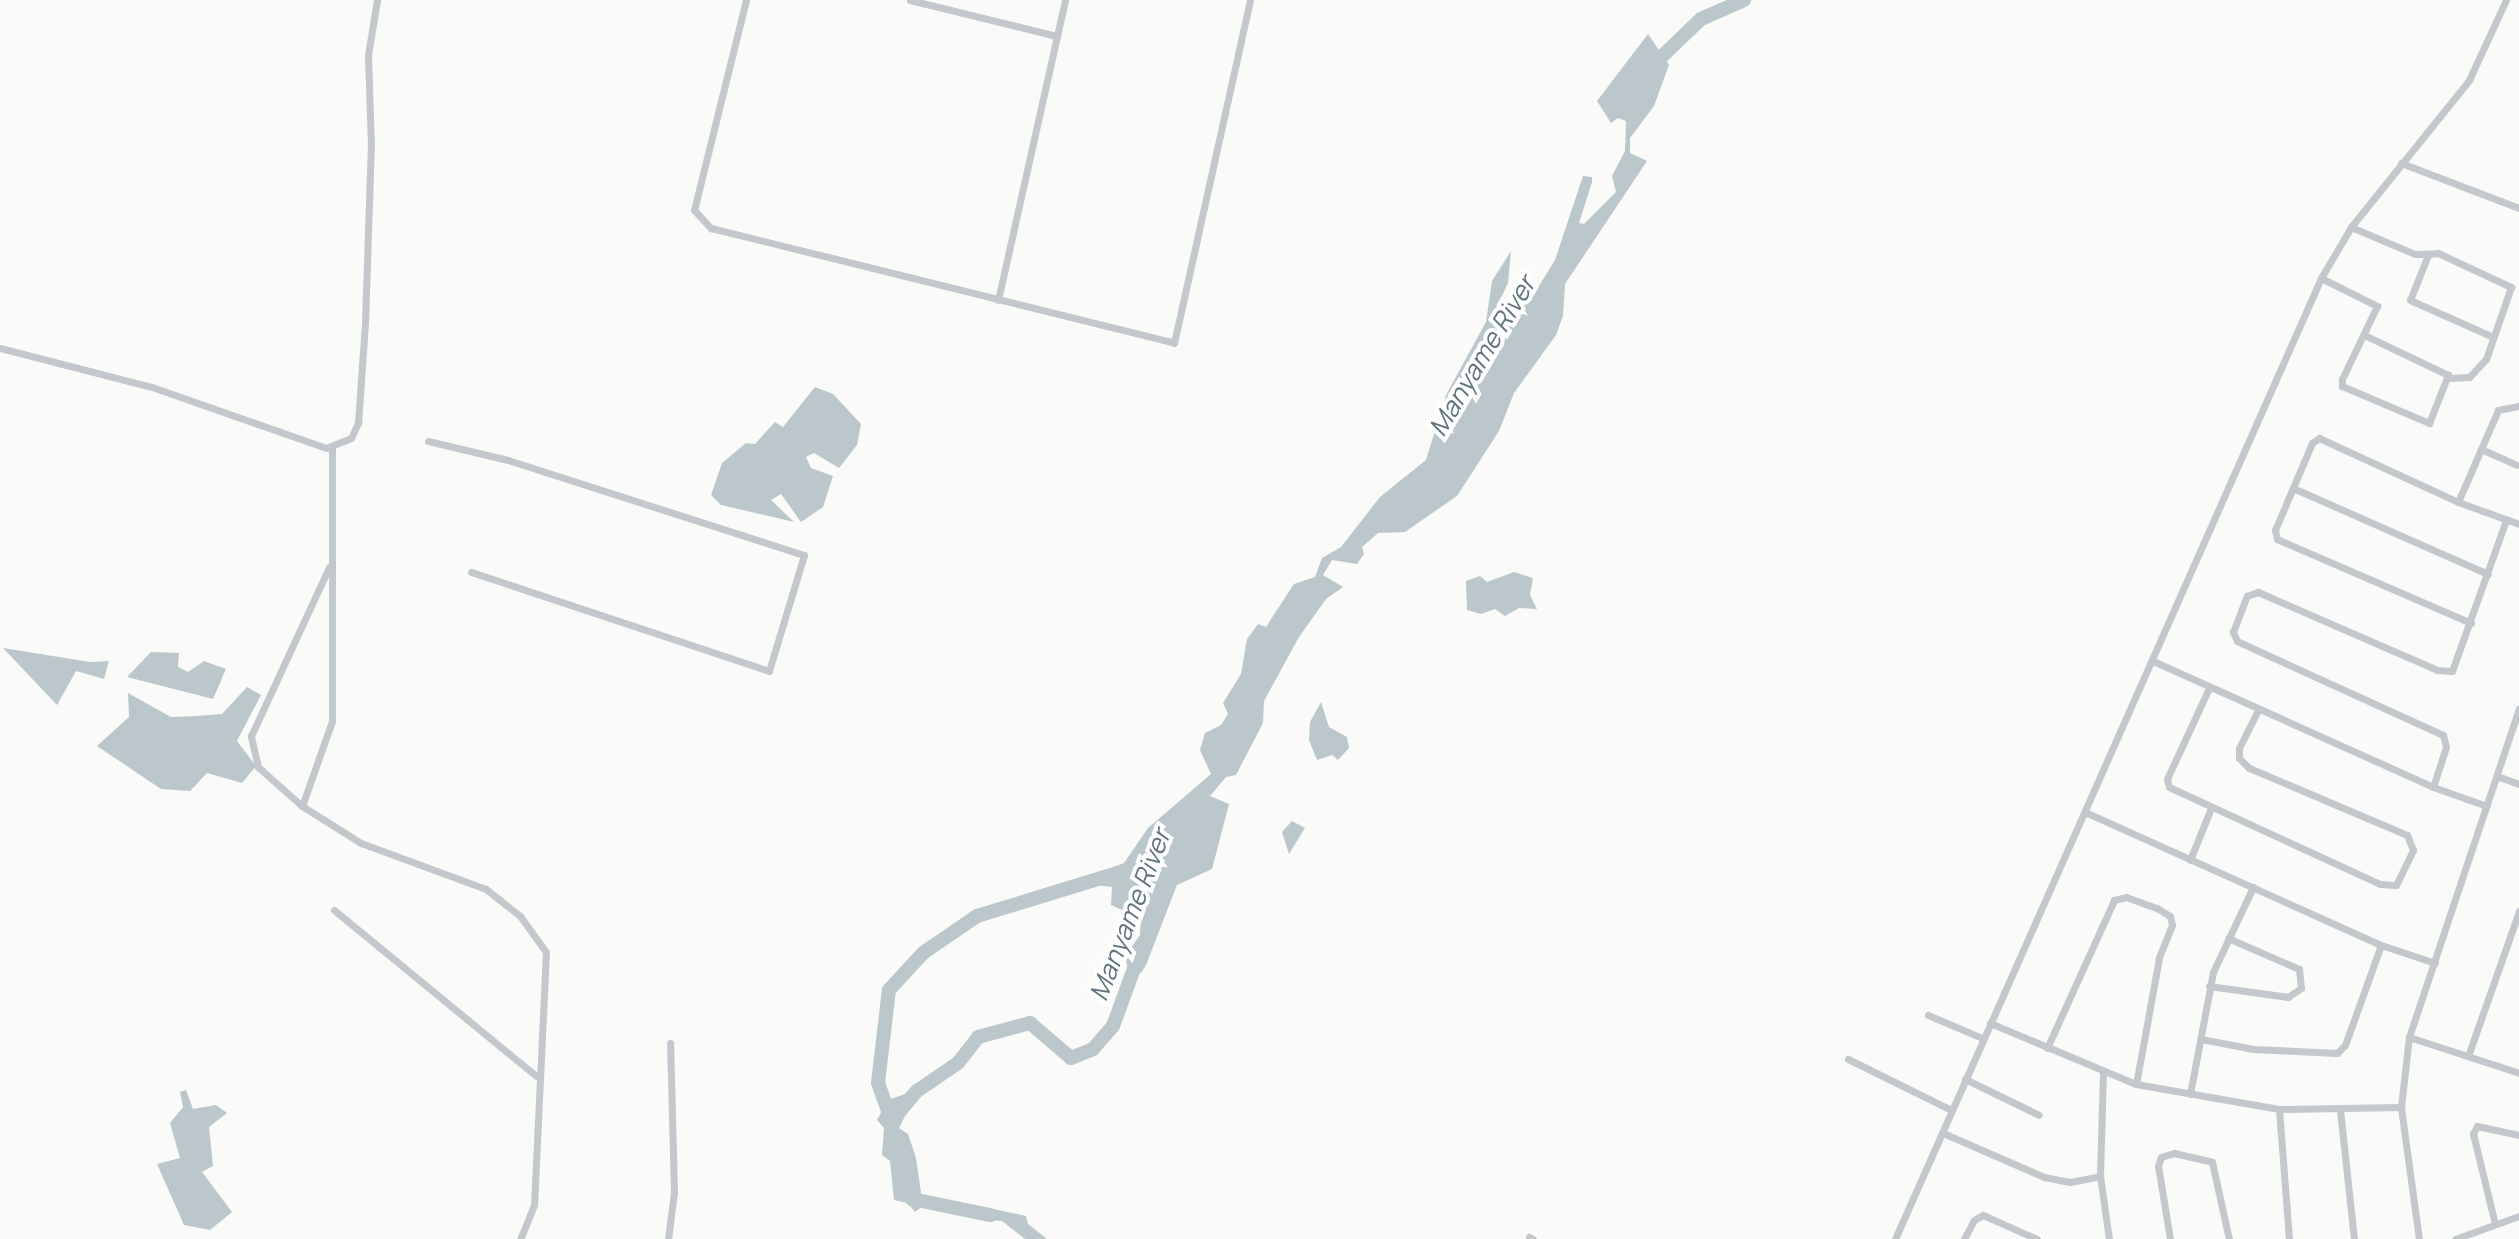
<!DOCTYPE html>
<style>
body{margin:0}
#map{position:relative;width:2519px;height:1239px;overflow:hidden;background:#fafaf8;font-family:Manrope,sans-serif}
div>[style]{position:absolute}
.water>*{inset:0;background:#bbc7cb}
.river>*{height:14px;margin:-7px;padding:0 7px;transform-origin:7px;border-radius:7px;background:#bbc7cb}
.street>*{height:7px;margin:-3.5px;padding:0 3.5px;transform-origin:3.5px;border-radius:3.5px;background:#c3c8cc}
span{translate:-50% -50%;white-space:nowrap;text-align:center;line-height:1.15;-webkit-text-stroke:8px #fff;paint-order:stroke}
.water-label{font-size:26px;color:#60757c;font-style:italic}
</style>
<div id="map">
<div class="water">
<i style="clip-path:polygon(1648px 34px,1669px 65px,1654px 106px,1630px 138px,1630px 153px,1647px 161px,1565px 284px,1563px 316px,1556px 335px,1514px 393px,1499px 431px,1457px 496px,1405px 532px,1378px 533px,1362px 547px,1364px 554px,1357px 564px,1332px 560px,1323px 575px,1343px 587px,1326px 599px,1299px 637px,1264px 701px,1263px 723px,1236px 775px,1226px 777px,1210px 796px,1229px 804px,1212px 869px,1177px 885px,1146px 965px,1141px 973px,1128px 970px,1125px 956px,1140px 935px,1141px 906px,1122px 910px,1111px 905px,1112px 887px,1095px 885px,1094px 874px,1124px 863px,1148px 828px,1211px 774px,1200px 750px,1205px 733px,1221px 725px,1228px 714px,1223px 703px,1241px 674px,1247px 639px,1258px 624px,1266px 627px,1294px 584px,1315px 577px,1322px 558px,1341px 547px,1380px 497px,1426px 460px,1446px 395px,1486px 322px,1492px 281px,1511px 251px,1508px 283px,1497px 306px,1499px 327px,1488px 358px,1493px 362px,1507px 335px,1509px 315px,1531px 299px,1555px 260px,1583px 176px,1592px 177px,1592px 182px,1579px 223px,1584px 224px,1616px 192px,1612px 176px,1625px 151px,1626px 121px,1618px 118px,1611px 123px,1597px 101px)"></i>
<i style="clip-path:polygon(815px 387px,833px 394px,861px 424px,857px 445px,839px 468px,814px 453px,806px 457px,811px 468px,833px 476px,823px 507px,801px 522px,781px 494px,771px 500px,794px 522px,721px 505px,711px 495px,722px 463px,746px 443px,755px 444px,775px 422px,783px 427px)"></i>
<i style="clip-path:polygon(1514px 572px,1533px 578px,1530px 595px,1537px 609px,1519px 608px,1505px 616px,1495px 609px,1481px 614px,1467px 610px,1466px 581px,1480px 576px,1487px 582px)"></i>
<i style="clip-path:polygon(3px 648px,90px 662px,109px 661px,104px 679px,76px 671px,57px 705px)"></i>
<i style="clip-path:polygon(151px 652px,179px 653px,178px 667px,188px 672px,204px 661px,226px 669px,213px 699px,127px 677px)"></i>
<i style="clip-path:polygon(247px 687px,261px 695px,237px 741px,256px 766px,242px 783px,207px 773px,190px 791px,161px 789px,97px 746px,129px 717px,128px 693px,171px 717px,197px 716px,222px 714px)"></i>
<i style="clip-path:polygon(1321px 702px,1329px 727px,1347px 737px,1349px 748px,1338px 760px,1332px 755px,1317px 760px,1309px 740px,1310px 722px)"></i>
<i style="clip-path:polygon(1292px 821px,1305px 828px,1289px 854px,1282px 832px)"></i>
<i style="clip-path:polygon(186px 1090px,193px 1109px,216px 1105px,227px 1113px,209px 1127px,213px 1166px,202px 1172px,232px 1212px,210px 1230px,184px 1225px,157px 1164px,180px 1158px,170px 1123px,183px 1107px,180px 1092px)"></i>
<i style="clip-path:polygon(908px 1093px,914px 1098px,899px 1128px,908px 1134px,916px 1158px,923px 1206px,915px 1212px,908px 1203px,894px 1200px,890px 1161px,882px 1155px,884px 1128px,877px 1120px,888px 1100px)"></i>
<i style="clip-path:polygon(979px 1206px,1026px 1216px,1028px 1224px,1047px 1239px,1025px 1239px,1002px 1221px,978px 1219px,972px 1208px)"></i>
</div>
<div class="river">
<i style="left:1653px;top:65px;width:66px;rotate:-43.8deg"></i>
<i style="left:1701px;top:19px;width:47px;rotate:-23.8deg"></i>
<i style="left:900px;top:1111px;width:26px;rotate:-50deg"></i>
<i style="left:917px;top:1091px;width:50px;rotate:-34.3deg"></i>
<i style="left:958px;top:1063px;width:33px;rotate:-52deg"></i>
<i style="left:978px;top:1037px;width:54px;rotate:-15.1deg"></i>
<i style="left:1030px;top:1023px;width:54px;rotate:40.5deg"></i>
<i style="left:1071px;top:1058px;width:24px;rotate:-22deg"></i>
<i style="left:1093px;top:1049px;width:30px;rotate:-49deg"></i>
<i style="left:1113px;top:1026px;width:76px;rotate:-69.9deg"></i>
<i style="left:892px;top:1122px;width:41px;rotate:-109.7deg"></i>
<i style="left:878px;top:1083px;width:94px;rotate:-83.3deg"></i>
<i style="left:889px;top:990px;width:50px;rotate:-47.4deg"></i>
<i style="left:923px;top:953px;width:65px;rotate:-34.4deg"></i>
<i style="left:977px;top:916px;width:140px;rotate:-17deg"></i>
<i style="left:909px;top:1192px;width:8px;rotate:67deg"></i>
<i style="left:912px;top:1199px;width:80px;rotate:11.6deg"></i>
</div>
<div class="street">
<i style="left:746px;top:0;width:216px;rotate:103.9deg"></i>
<i style="left:694px;top:210px;width:25px;rotate:47deg"></i>
<i style="left:711px;top:228px;width:477px;rotate:13.9deg"></i>
<i style="left:1174px;top:343px;width:351px;rotate:-77.5deg"></i>
<i style="left:910px;top:0;width:151px;rotate:13.8deg"></i>
<i style="left:2401px;top:163px;width:126px;rotate:20.9deg"></i>
<i style="left:2351px;top:227px;width:69px;rotate:22.9deg"></i>
<i style="left:2415px;top:254px;width:23px;rotate:-2deg"></i>
<i style="left:2438px;top:253px;width:81px;rotate:25deg"></i>
<i style="left:2511px;top:287px;width:76px;rotate:109.1deg"></i>
<i style="left:2486px;top:359px;width:25px;rotate:133deg"></i>
<i style="left:2469px;top:377px;width:20px;rotate:177deg"></i>
<i style="left:2428px;top:255px;width:48px;rotate:111.8deg"></i>
<i style="left:2410px;top:300px;width:91px;rotate:24deg"></i>
<i style="left:2321px;top:278px;width:63px;rotate:26.6deg"></i>
<i style="left:2377px;top:306px;width:81px;rotate:115.6deg"></i>
<i style="left:2342px;top:379px;width:7px;rotate:90deg"></i>
<i style="left:2342px;top:386px;width:95px;rotate:23deg"></i>
<i style="left:2429px;top:423px;width:52px;rotate:-68.4deg"></i>
<i style="left:2448px;top:375px;width:93px;rotate:-154.5deg"></i>
<i style="left:998px;top:300px;width:307px;rotate:-77.4deg"></i>
<i style="left:0;top:348px;width:157px;rotate:14.4deg"></i>
<i style="left:152px;top:387px;width:184px;rotate:19.3deg"></i>
<i style="left:326px;top:448px;width:27px;rotate:-22deg"></i>
<i style="left:351px;top:438px;width:17px;rotate:-65deg"></i>
<i style="left:358px;top:423px;width:100px;rotate:-86deg"></i>
<i style="left:365px;top:323px;width:177px;rotate:-88.1deg"></i>
<i style="left:371px;top:146px;width:91px;rotate:-91.9deg"></i>
<i style="left:368px;top:55px;width:56px;rotate:-80.7deg"></i>
<i style="left:428px;top:441px;width:82px;rotate:13.4deg"></i>
<i style="left:508px;top:460px;width:311px;rotate:17.8deg"></i>
<i style="left:804px;top:555px;width:121px;rotate:106.8deg"></i>
<i style="left:769px;top:671px;width:314px;rotate:-161.6deg"></i>
<i style="left:332px;top:448px;width:273px;rotate:90deg"></i>
<i style="left:332px;top:721px;width:90px;rotate:109.4deg"></i>
<i style="left:302px;top:806px;width:70px;rotate:32.1deg"></i>
<i style="left:361px;top:843px;width:133px;rotate:20.2deg"></i>
<i style="left:486px;top:889px;width:43px;rotate:38.5deg"></i>
<i style="left:520px;top:916px;width:44px;rotate:54.2deg"></i>
<i style="left:546px;top:952px;width:253px;rotate:92.7deg"></i>
<i style="left:534px;top:1205px;width:37px;rotate:112deg"></i>
<i style="left:2481px;top:449px;width:39px;rotate:24deg"></i>
<i style="left:2293px;top:488px;width:213px;rotate:23.8deg"></i>
<i style="left:2458px;top:502px;width:100px;rotate:-66.5deg"></i>
<i style="left:2498px;top:410px;width:21px;rotate:-11deg"></i>
<i style="left:2471px;top:623px;width:211px;rotate:-156.6deg"></i>
<i style="left:2277px;top:539px;width:9px;rotate:-103deg"></i>
<i style="left:2275px;top:530px;width:95px;rotate:-67deg"></i>
<i style="left:2312px;top:443px;width:9px;rotate:-36deg"></i>
<i style="left:2319px;top:438px;width:153px;rotate:24.7deg"></i>
<i style="left:2458px;top:502px;width:65px;rotate:19.8deg"></i>
<i style="left:2153px;top:661px;width:307px;rotate:24.2deg"></i>
<i style="left:2433px;top:787px;width:57px;rotate:19.4deg"></i>
<i style="left:2209px;top:688px;width:100px;rotate:114.8deg"></i>
<i style="left:2167px;top:779px;width:8px;rotate:76deg"></i>
<i style="left:2169px;top:787px;width:232px;rotate:24.7deg"></i>
<i style="left:2380px;top:884px;width:16px;rotate:4deg"></i>
<i style="left:2396px;top:885px;width:39px;rotate:-64deg"></i>
<i style="left:2413px;top:850px;width:16px;rotate:-112deg"></i>
<i style="left:2407px;top:835px;width:172px;rotate:-157deg"></i>
<i style="left:2249px;top:768px;width:14px;rotate:-135deg"></i>
<i style="left:2239px;top:758px;width:10px;rotate:-90deg"></i>
<i style="left:2239px;top:748px;width:42px;rotate:-63.4deg"></i>
<i style="left:2497px;top:776px;width:23px;rotate:20deg"></i>
<i style="left:2433px;top:787px;width:42px;rotate:-72deg"></i>
<i style="left:2446px;top:747px;width:12px;rotate:-104deg"></i>
<i style="left:2443px;top:735px;width:226px;rotate:-155.5deg"></i>
<i style="left:2237px;top:641px;width:10px;rotate:-114deg"></i>
<i style="left:2233px;top:632px;width:39px;rotate:-69deg"></i>
<i style="left:2247px;top:596px;width:12px;rotate:-20deg"></i>
<i style="left:2258px;top:592px;width:195px;rotate:23.5deg"></i>
<i style="left:2437px;top:670px;width:15px;rotate:4deg"></i>
<i style="left:2452px;top:671px;width:160px;rotate:-70.3deg"></i>
<i style="left:302px;top:806px;width:59px;rotate:-138.4deg"></i>
<i style="left:258px;top:767px;width:32px;rotate:-103deg"></i>
<i style="left:251px;top:736px;width:186px;rotate:-65.2deg"></i>
<i style="left:2085px;top:812px;width:325px;rotate:24.2deg"></i>
<i style="left:2381px;top:945px;width:57px;rotate:18.4deg"></i>
<i style="left:2190px;top:860px;width:56px;rotate:-68deg"></i>
<i style="left:334px;top:910px;width:261px;rotate:39.4deg"></i>
<i style="left:2209px;top:986px;width:80px;rotate:7.9deg"></i>
<i style="left:2288px;top:997px;width:16px;rotate:-35deg"></i>
<i style="left:2301px;top:988px;width:19px;rotate:-96deg"></i>
<i style="left:2299px;top:969px;width:77px;rotate:-156.4deg"></i>
<i style="left:1928px;top:1015px;width:59px;rotate:23.1deg"></i>
<i style="left:1990px;top:1023px;width:158px;rotate:22.7deg"></i>
<i style="left:2136px;top:1084px;width:145px;rotate:9.9deg"></i>
<i style="left:2279px;top:1109px;width:122px;rotate:-0.9deg"></i>
<i style="left:2409px;top:1037px;width:116px;rotate:18.1deg"></i>
<i style="left:2201px;top:1039px;width:53px;rotate:10.9deg"></i>
<i style="left:2253px;top:1049px;width:84px;rotate:2.7deg"></i>
<i style="left:2337px;top:1053px;width:11px;rotate:-45deg"></i>
<i style="left:2345px;top:1045px;width:106px;rotate:-70.2deg"></i>
<i style="left:2047px;top:1048px;width:162px;rotate:-65.6deg"></i>
<i style="left:2114px;top:900px;width:12px;rotate:-14deg"></i>
<i style="left:2126px;top:897px;width:33px;rotate:20deg"></i>
<i style="left:2157px;top:908px;width:15px;rotate:32deg"></i>
<i style="left:2170px;top:916px;width:9px;rotate:77deg"></i>
<i style="left:2172px;top:925px;width:35px;rotate:112deg"></i>
<i style="left:2159px;top:958px;width:128px;rotate:100.3deg"></i>
<i style="left:2468px;top:1056px;width:154px;rotate:-70.6deg"></i>
<i style="left:1848px;top:1059px;width:115px;rotate:26.3deg"></i>
<i style="left:2103px;top:1073px;width:103px;rotate:91.7deg"></i>
<i style="left:2100px;top:1176px;width:64px;rotate:81.9deg"></i>
<i style="left:1965px;top:1079px;width:82px;rotate:25.9deg"></i>
<i style="left:2190px;top:1094px;width:124px;rotate:-79.3deg"></i>
<i style="left:2213px;top:972px;width:94px;rotate:-64.8deg"></i>
<i style="left:2279px;top:1109px;width:130px;rotate:85.6deg"></i>
<i style="left:2340px;top:1110px;width:130px;rotate:83.8deg"></i>
<i style="left:1943px;top:1133px;width:110px;rotate:23.5deg"></i>
<i style="left:2044px;top:1177px;width:26px;rotate:11deg"></i>
<i style="left:2070px;top:1182px;width:31px;rotate:-11deg"></i>
<i style="left:2495px;top:1224px;width:93px;rotate:-103.7deg"></i>
<i style="left:2473px;top:1134px;width:9px;rotate:-63deg"></i>
<i style="left:2477px;top:1126px;width:43px;rotate:12.1deg"></i>
<i style="left:1529px;top:1237px;width:4px;rotate:27deg"></i>
<i style="left:668px;top:1239px;width:47px;rotate:-82.7deg"></i>
<i style="left:674px;top:1192px;width:149px;rotate:-91.5deg"></i>
<i style="left:1895px;top:1239px;width:1051px;rotate:-66.09deg"></i>
<i style="left:2321px;top:278px;width:59px;rotate:-59.5deg"></i>
<i style="left:2351px;top:227px;width:189px;rotate:-51.2deg"></i>
<i style="left:2469px;top:80px;width:88px;rotate:-65.2deg"></i>
<i style="left:1964px;top:1239px;width:21px;rotate:-62deg"></i>
<i style="left:1974px;top:1220px;width:10px;rotate:-29deg"></i>
<i style="left:1983px;top:1215px;width:59px;rotate:24deg"></i>
<i style="left:2170px;top:1239px;width:74px;rotate:-99.3deg"></i>
<i style="left:2158px;top:1166px;width:9px;rotate:-72deg"></i>
<i style="left:2161px;top:1157px;width:14px;rotate:-17deg"></i>
<i style="left:2174px;top:1153px;width:39px;rotate:13deg"></i>
<i style="left:2212px;top:1162px;width:79px;rotate:77.6deg"></i>
<i style="left:2419px;top:1239px;width:133px;rotate:-97.8deg"></i>
<i style="left:2401px;top:1107px;width:70px;rotate:-83.5deg"></i>
<i style="left:2409px;top:1037px;width:346px;rotate:-71.5deg"></i>
<i style="left:2455px;top:1239px;width:68px;rotate:-19.8deg"></i>
</div>
<div class="water-label">
<span style="left:1482px;top:356px;rotate:-59deg">Manyame River</span>
<span style="left:1130px;top:915px;rotate:-69deg">Manyame River</span>
</div>
</div>
